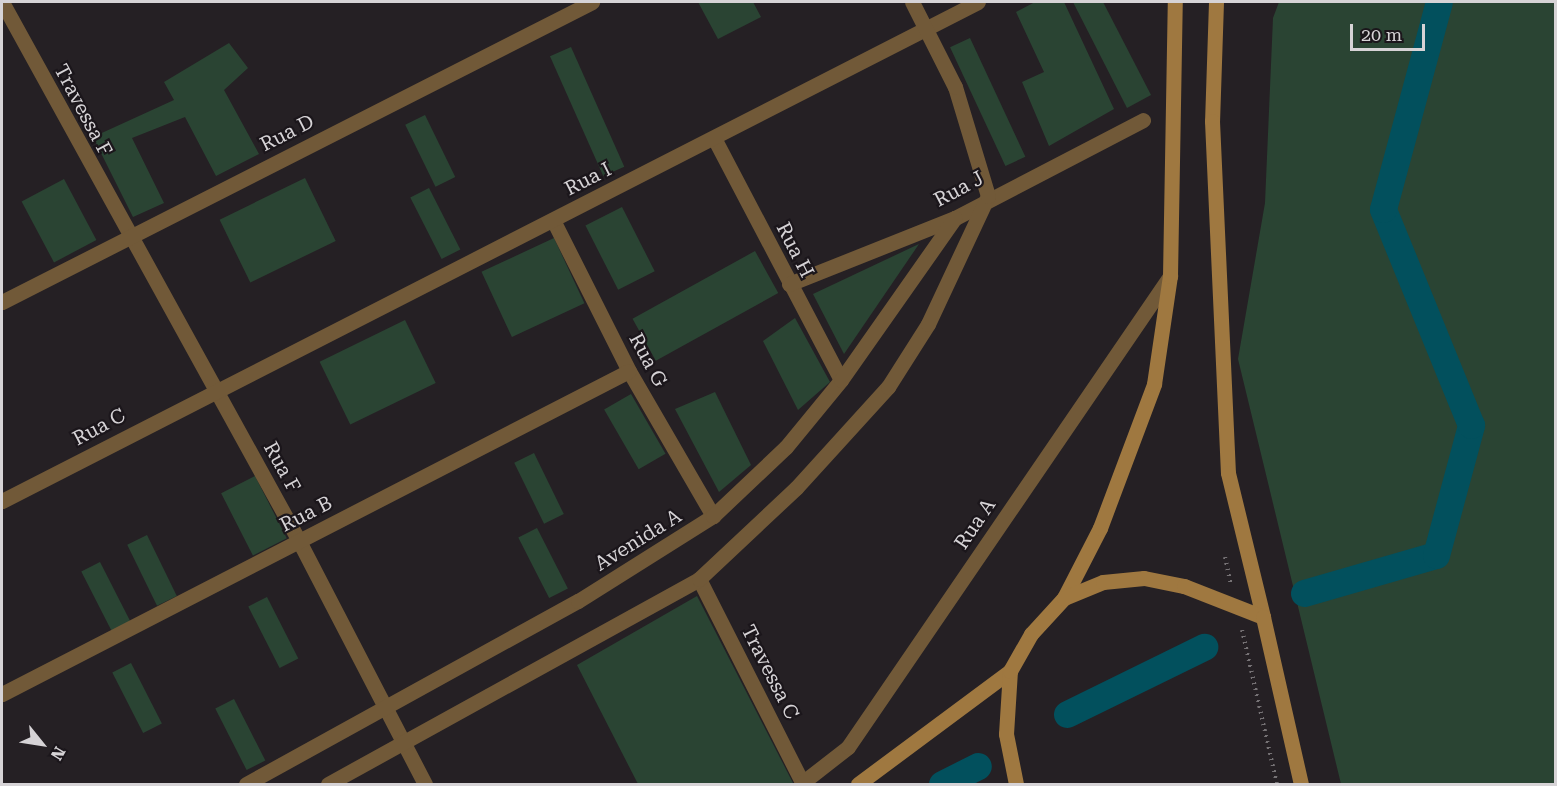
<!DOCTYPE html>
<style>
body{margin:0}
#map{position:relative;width:1557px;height:786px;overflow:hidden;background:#252024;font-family:"Roboto Serif",serif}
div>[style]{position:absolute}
.green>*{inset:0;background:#2a4433;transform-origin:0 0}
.canal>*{height:27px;margin:-13.5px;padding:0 13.5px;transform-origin:13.5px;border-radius:13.5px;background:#02505d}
.path>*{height:4px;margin-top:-2px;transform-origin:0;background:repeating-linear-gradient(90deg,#767275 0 1.5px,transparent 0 6px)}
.minor>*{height:15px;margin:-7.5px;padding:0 7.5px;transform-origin:7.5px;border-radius:7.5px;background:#715938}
.secondary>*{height:15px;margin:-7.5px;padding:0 7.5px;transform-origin:7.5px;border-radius:7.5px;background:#9f7840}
span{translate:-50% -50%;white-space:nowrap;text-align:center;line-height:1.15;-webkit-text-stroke:4.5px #1b161b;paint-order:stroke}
.street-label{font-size:20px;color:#d6d3d6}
.frame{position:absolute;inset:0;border:3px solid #d6d3d6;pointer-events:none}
.north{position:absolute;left:12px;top:714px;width:60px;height:60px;-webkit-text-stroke:4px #1b161b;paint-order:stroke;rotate:120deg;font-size:16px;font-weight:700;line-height:24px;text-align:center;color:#d6d3d6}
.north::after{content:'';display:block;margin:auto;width:21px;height:27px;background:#d6d3d6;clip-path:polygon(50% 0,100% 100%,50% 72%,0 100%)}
.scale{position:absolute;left:1350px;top:24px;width:75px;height:27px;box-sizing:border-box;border:3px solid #d6d3d6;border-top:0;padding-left:8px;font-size:18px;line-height:21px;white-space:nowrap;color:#d6d3d6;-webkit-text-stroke:4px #1b161b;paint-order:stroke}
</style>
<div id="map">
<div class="green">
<i style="clip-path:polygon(698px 2px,753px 2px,761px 17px,718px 39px)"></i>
<i style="clip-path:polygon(1035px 2px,1064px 2px,1114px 109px,1049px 146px,1022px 82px,1044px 72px,1016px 12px)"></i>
<i style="clip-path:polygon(1073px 2px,1103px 2px,1151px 95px,1127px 108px)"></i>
<i style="clip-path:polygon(1279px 2px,1555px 2px,1555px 784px,1341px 784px,1238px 359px,1265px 203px,1273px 18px)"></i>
<i style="left:970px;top:38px;width:131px;height:22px;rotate:65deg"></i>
<i style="clip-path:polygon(229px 43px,248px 68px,224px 90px,259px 154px,216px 176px,185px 117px,132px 138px,164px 203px,133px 217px,93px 137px,174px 100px,164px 82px)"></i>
<i style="left:571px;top:47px;width:131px;height:23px;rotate:66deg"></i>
<i style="left:425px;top:115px;width:69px;height:22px;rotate:64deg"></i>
<i style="left:305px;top:178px;width:70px;height:95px;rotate:64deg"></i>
<i style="left:64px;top:179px;width:69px;height:48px;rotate:62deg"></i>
<i style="left:429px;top:188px;width:69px;height:21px;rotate:63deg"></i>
<i style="left:622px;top:207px;width:72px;height:41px;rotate:63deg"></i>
<i style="left:554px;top:238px;width:72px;height:80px;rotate:65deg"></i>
<i style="clip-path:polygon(919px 244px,844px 354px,813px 294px)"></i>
<i style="left:755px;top:251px;width:48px;height:140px;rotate:61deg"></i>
<i style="clip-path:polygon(795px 318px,830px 382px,798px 410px,763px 341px)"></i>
<i style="left:405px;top:320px;width:70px;height:95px;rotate:64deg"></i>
<i style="clip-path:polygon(715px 392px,751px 465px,719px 492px,675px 409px)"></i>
<i style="left:631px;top:394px;width:69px;height:31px;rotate:60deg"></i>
<i style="left:534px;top:453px;width:68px;height:22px;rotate:64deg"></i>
<i style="left:255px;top:476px;width:70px;height:38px;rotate:63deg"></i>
<i style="left:537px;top:528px;width:68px;height:21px;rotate:63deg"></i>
<i style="left:147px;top:535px;width:68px;height:22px;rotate:64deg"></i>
<i style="left:100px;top:562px;width:68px;height:21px;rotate:63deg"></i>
<i style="clip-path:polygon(697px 596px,793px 783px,638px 784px,577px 665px)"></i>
<i style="left:267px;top:597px;width:69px;height:21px;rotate:63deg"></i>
<i style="left:131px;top:663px;width:68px;height:21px;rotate:63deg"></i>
<i style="left:234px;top:699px;width:69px;height:21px;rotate:63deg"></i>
</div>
<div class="canal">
<i style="left:1304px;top:593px;width:137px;rotate:-16.1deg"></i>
<i style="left:1436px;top:555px;width:135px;rotate:-74.9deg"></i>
<i style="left:1471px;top:425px;width:233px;rotate:-112.2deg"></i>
<i style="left:1383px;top:209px;width:214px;rotate:-74.9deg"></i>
<i style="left:1067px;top:714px;width:153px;rotate:-26.1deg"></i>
<i style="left:942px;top:784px;width:40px;rotate:-26.6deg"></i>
</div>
<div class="path">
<i style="left:1225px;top:557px;width:29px;rotate:78deg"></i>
<i style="left:1242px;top:630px;width:158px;rotate:77.2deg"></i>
</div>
<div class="minor">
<i style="left:2px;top:2px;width:615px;rotate:61.14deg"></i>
<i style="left:299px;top:541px;width:274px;rotate:62.6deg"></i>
<i style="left:714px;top:138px;width:273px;rotate:62.3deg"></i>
<i style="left:553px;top:220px;width:169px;rotate:63.3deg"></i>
<i style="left:629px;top:371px;width:168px;rotate:59.9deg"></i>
<i style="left:789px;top:284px;width:179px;rotate:-21.7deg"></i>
<i style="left:955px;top:218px;width:212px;rotate:-27.5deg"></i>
<i style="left:2px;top:302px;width:662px;rotate:-26.95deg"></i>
<i style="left:2px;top:501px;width:1096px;rotate:-27.08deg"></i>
<i style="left:699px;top:579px;width:230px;rotate:63.1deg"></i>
<i style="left:2px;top:694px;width:705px;rotate:-27.26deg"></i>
<i style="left:802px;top:783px;width:58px;rotate:-38deg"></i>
<i style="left:848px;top:747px;width:571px;rotate:-55.64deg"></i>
<i style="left:246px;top:784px;width:379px;rotate:-28.9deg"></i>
<i style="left:578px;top:601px;width:160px;rotate:-32.2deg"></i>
<i style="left:713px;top:516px;width:100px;rotate:-43.4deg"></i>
<i style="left:786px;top:447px;width:87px;rotate:-50.6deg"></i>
<i style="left:841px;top:380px;width:198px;rotate:-54.9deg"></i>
<i style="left:328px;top:784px;width:424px;rotate:-28.9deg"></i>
<i style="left:699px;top:579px;width:133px;rotate:-43.2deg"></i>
<i style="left:796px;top:488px;width:137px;rotate:-47.7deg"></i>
<i style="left:888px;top:387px;width:75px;rotate:-57.6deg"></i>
<i style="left:928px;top:324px;width:141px;rotate:-64.9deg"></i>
<i style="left:988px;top:196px;width:114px;rotate:-106.8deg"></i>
<i style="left:955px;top:87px;width:95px;rotate:-116.8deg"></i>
</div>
<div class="secondary">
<i style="left:1216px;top:2px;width:119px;rotate:91.9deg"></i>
<i style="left:1212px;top:121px;width:352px;rotate:87.4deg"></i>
<i style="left:1228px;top:473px;width:148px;rotate:76.3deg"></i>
<i style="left:1064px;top:598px;width:79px;rotate:-62.8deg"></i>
<i style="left:1100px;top:528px;width:154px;rotate:-69.4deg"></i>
<i style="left:1154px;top:384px;width:109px;rotate:-81.6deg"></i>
<i style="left:1170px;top:276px;width:274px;rotate:-89deg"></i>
<i style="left:858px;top:784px;width:189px;rotate:-36.6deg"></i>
<i style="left:1016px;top:784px;width:51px;rotate:-101.3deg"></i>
<i style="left:1006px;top:734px;width:63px;rotate:-86.4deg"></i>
<i style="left:1010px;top:671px;width:43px;rotate:-60.4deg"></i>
<i style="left:1031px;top:634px;width:49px;rotate:-47.5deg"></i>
<i style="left:1064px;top:598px;width:42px;rotate:-22.3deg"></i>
<i style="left:1103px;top:582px;width:41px;rotate:-5.6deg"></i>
<i style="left:1144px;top:578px;width:41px;rotate:11.3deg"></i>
<i style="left:1184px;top:586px;width:85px;rotate:21.4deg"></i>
<i style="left:1263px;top:617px;width:171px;rotate:77.2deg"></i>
</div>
<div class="street-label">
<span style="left:83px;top:110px;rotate:62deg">Travessa F</span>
<span style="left:287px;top:133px;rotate:-27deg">Rua D</span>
<span style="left:588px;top:179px;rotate:-27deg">Rua I</span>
<span style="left:959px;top:189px;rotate:-28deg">Rua J</span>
<span style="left:795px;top:250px;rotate:63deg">Rua H</span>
<span style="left:648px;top:360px;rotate:62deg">Rua G</span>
<span style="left:99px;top:427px;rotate:-28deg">Rua C</span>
<span style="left:282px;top:467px;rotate:61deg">Rua F</span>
<span style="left:306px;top:514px;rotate:-27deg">Rua B</span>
<span style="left:975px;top:524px;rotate:-56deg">Rua A</span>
<span style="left:638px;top:540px;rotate:-32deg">Avenida A</span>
<span style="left:770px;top:672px;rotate:63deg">Travessa C</span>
</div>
<div class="frame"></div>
<div class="north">N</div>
<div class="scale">20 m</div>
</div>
